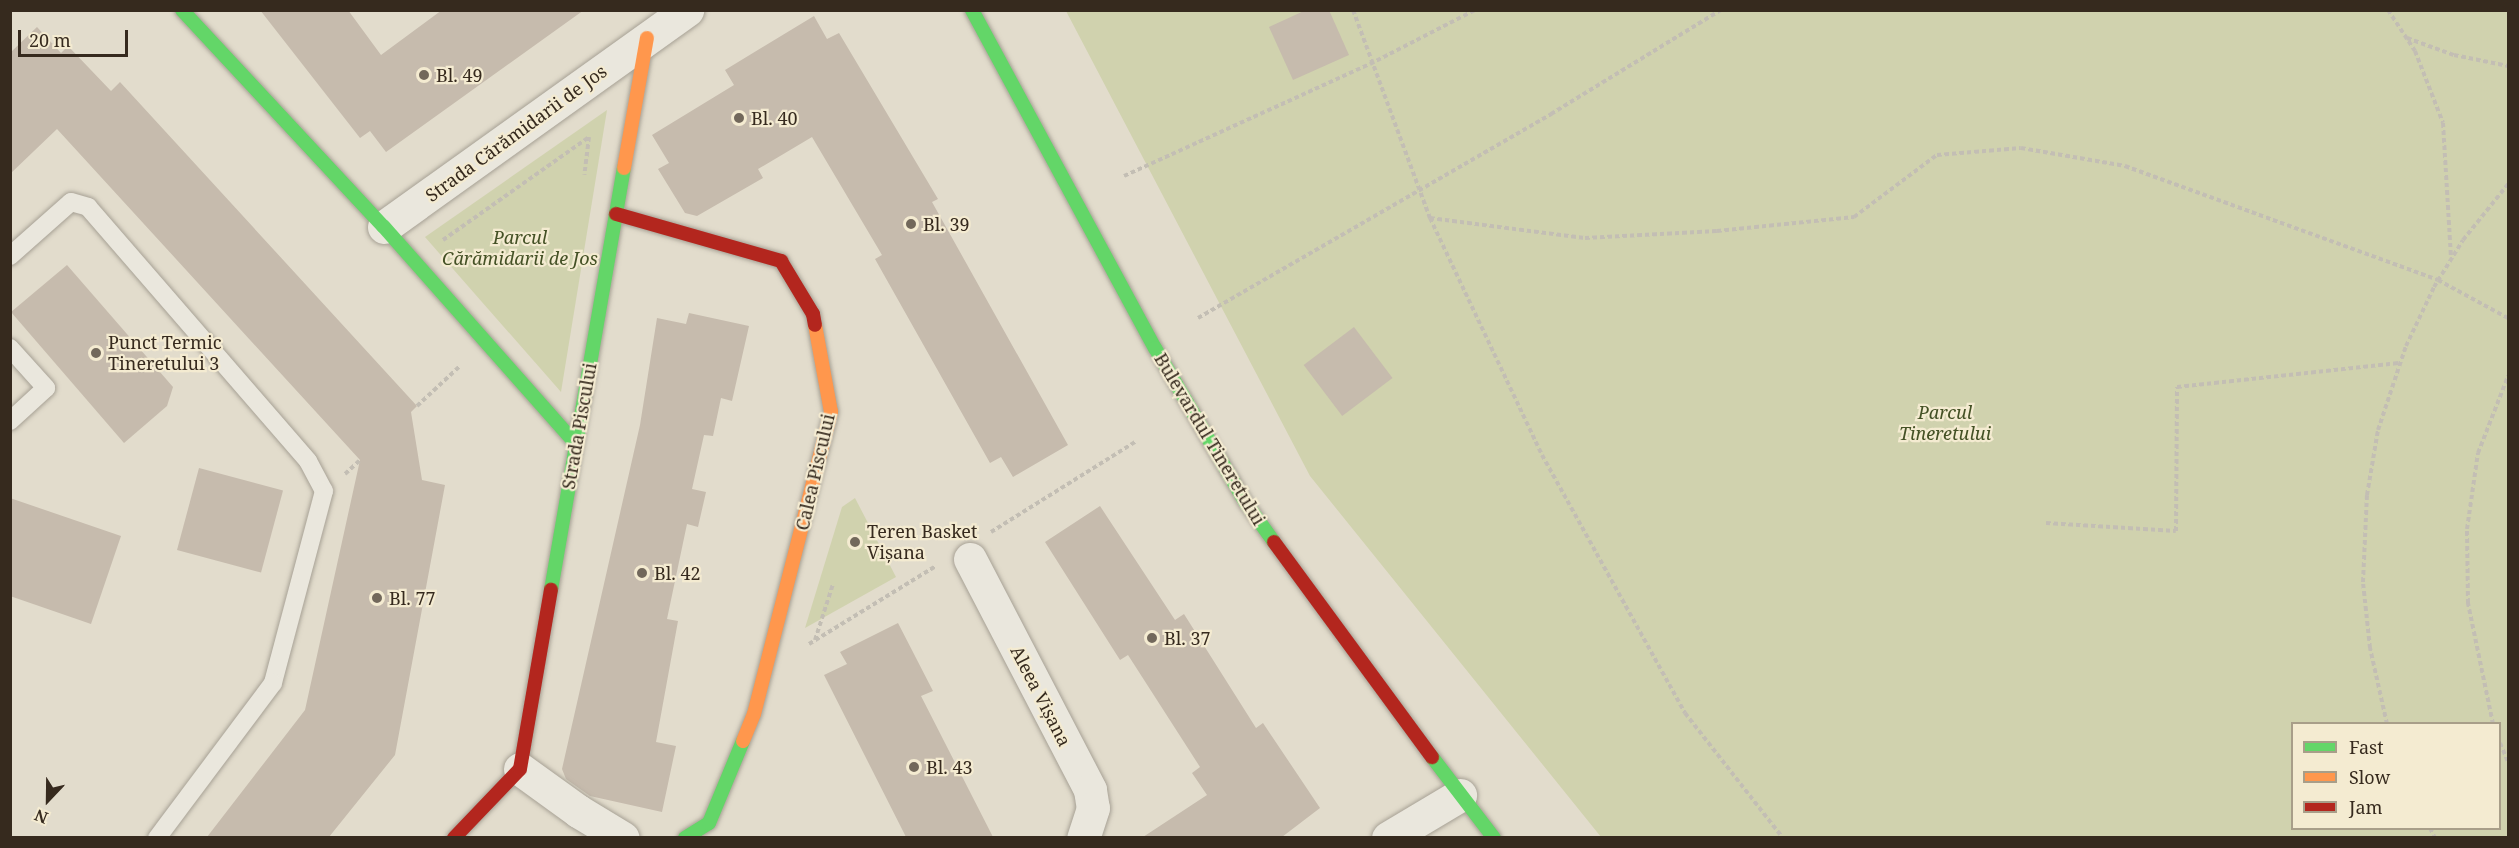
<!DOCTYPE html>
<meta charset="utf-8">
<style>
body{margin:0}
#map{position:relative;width:2519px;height:848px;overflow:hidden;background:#e2dccc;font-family:"Noto Serif",serif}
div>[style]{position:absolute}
.green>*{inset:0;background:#d0d2ae}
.building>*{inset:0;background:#c6bbad;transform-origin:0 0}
.path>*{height:4px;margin-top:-2px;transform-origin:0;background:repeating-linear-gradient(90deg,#c3beb4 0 4.5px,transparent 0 7.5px)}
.roads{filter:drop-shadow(0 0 2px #a7a195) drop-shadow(0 0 2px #a7a195)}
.lane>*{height:18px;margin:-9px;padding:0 9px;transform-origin:9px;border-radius:9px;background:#eae7dd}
.street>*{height:33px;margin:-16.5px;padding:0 16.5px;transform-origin:16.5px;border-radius:16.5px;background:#eae7dd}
.fast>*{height:14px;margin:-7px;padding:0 7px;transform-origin:7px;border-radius:7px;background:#63d668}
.slow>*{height:14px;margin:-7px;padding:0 7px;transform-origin:7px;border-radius:7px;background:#ff974d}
.jam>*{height:14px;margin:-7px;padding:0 7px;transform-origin:7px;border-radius:7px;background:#b3261e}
.dots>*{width:16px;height:16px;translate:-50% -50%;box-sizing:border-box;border:3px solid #f4ebd1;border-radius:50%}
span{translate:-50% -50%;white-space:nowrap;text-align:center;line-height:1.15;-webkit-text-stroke:4.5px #f4ebd1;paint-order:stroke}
.poi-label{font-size:18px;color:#362a1e}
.left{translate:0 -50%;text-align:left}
.street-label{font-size:18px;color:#362a1e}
.park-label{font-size:18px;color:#445125;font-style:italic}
.frame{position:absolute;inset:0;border:12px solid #362a1e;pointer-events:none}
.legend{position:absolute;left:2291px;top:722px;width:210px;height:108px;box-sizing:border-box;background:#f4ebd1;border:2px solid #a89e89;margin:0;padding:8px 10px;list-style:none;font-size:18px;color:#362a1e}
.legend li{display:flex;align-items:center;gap:12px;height:30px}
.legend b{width:30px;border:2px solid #a89e89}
.north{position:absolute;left:18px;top:770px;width:60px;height:60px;-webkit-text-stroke:4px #f4ebd1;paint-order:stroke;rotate:202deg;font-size:16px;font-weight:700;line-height:24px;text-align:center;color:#362a1e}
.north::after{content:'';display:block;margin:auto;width:21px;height:27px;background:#362a1e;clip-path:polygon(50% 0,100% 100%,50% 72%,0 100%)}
.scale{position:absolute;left:18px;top:30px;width:110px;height:27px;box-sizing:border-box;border:3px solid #362a1e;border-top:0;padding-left:8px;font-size:18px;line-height:21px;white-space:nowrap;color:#362a1e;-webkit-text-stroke:4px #f4ebd1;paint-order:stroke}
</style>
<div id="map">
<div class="green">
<i style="clip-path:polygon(evenodd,1066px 11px,2508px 11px,2508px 837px,1601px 837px,1310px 476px,1066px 11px,2292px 724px,2500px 724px,2500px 828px,2292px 828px,2292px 724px)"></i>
<i style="clip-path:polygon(607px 110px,561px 392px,425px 237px)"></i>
<i style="clip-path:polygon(855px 498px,896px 577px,805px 628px,842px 507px)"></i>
</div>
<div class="building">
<i style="clip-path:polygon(260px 10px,348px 10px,381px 55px,442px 10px,584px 10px,386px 152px,370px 131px,360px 138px)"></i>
<i style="clip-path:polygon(1306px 10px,1329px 10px,1349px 55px,1293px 80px,1269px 27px)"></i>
<i style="clip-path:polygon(814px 16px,827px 39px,839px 33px,938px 199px,932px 202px,1068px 445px,1013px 477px,1001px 457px,990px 463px,875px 259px,882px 255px,812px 137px,758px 169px,763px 178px,697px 216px,685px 213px,658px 169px,669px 163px,652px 135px,734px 85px,725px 70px)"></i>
<i style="clip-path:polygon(37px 27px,61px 53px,68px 46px,111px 91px,120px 82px,417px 406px,411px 412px,422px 480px,445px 485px,395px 755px,329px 837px,207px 837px,305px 710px,360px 460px,57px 129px,10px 174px,10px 53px)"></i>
<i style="clip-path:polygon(67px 265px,173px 387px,167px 406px,124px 443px,11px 312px)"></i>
<i style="clip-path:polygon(689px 313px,749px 326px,732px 401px,721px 398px,713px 436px,704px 435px,692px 489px,706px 492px,698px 527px,687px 524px,667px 619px,678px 621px,656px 742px,676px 746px,662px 812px,590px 796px,566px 779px,562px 769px,640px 425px,657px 318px,686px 324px)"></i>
<i style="left:1354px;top:327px;width:64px;height:63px;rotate:53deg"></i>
<i style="left:199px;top:468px;width:87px;height:85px;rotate:15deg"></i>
<i style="clip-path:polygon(10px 498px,121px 536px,91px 624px,10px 596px)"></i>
<i style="clip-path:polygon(1100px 506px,1175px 620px,1184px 614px,1256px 728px,1263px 723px,1320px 808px,1282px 837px,1143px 837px,1207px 795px,1192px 773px,1200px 767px,1128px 655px,1120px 660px,1045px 542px)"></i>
<i style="clip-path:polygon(898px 623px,933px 691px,921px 696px,993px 837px,906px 837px,824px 675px,847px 664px,840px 652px)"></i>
</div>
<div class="path">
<i style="left:1353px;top:10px;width:222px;rotate:69.7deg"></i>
<i style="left:1430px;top:218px;width:262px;rotate:64.7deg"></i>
<i style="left:1542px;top:455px;width:295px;rotate:61deg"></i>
<i style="left:1685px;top:713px;width:159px;rotate:51.9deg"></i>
<i style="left:2388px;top:10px;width:49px;rotate:56.6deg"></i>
<i style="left:2415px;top:51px;width:77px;rotate:68.7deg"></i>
<i style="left:2443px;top:123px;width:134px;rotate:86.6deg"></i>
<i style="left:2407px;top:38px;width:50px;rotate:19.9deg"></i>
<i style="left:2454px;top:55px;width:55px;rotate:11.5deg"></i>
<i style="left:1124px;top:176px;width:270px;rotate:-24.5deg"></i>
<i style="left:1370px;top:64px;width:118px;rotate:-27.2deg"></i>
<i style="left:1430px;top:218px;width:156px;rotate:7.4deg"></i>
<i style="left:1585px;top:238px;width:132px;rotate:-3deg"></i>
<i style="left:1717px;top:231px;width:138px;rotate:-5.8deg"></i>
<i style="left:1854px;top:217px;width:104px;rotate:-36.8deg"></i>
<i style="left:1937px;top:155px;width:84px;rotate:-4.8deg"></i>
<i style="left:2021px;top:148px;width:106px;rotate:9.8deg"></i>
<i style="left:2125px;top:166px;width:333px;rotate:20deg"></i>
<i style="left:2438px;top:280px;width:80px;rotate:28.5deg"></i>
<i style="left:443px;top:240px;width:179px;rotate:-35.2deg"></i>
<i style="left:589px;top:137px;width:38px;rotate:97deg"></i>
<i style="left:1198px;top:318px;width:408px;rotate:-30deg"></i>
<i style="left:1551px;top:114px;width:199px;rotate:-31.5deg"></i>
<i style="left:417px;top:406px;width:59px;rotate:-42.9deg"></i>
<i style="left:345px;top:474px;width:21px;rotate:-43deg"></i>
<i style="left:2046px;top:523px;width:130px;rotate:3.5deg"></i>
<i style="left:2176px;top:531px;width:144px;rotate:-89.6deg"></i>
<i style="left:2177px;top:387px;width:223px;rotate:-6.2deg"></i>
<i style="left:991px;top:532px;width:170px;rotate:-32deg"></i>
<i style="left:815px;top:640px;width:59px;rotate:-72.2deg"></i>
<i style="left:809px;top:644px;width:149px;rotate:-31.6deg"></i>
<i style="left:2387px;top:724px;width:78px;rotate:-102.6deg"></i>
<i style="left:2370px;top:648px;width:66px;rotate:-96.1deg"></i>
<i style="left:2363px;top:582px;width:87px;rotate:-87.4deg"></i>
<i style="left:2367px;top:495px;width:66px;rotate:-80.4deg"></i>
<i style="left:2378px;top:430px;width:89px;rotate:-71.6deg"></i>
<i style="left:2406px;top:346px;width:65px;rotate:-64.6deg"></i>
<i style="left:2434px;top:287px;width:55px;rotate:-58.3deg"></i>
<i style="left:2463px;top:240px;width:72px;rotate:-51.2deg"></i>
<i style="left:2493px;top:724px;width:124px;rotate:-101.7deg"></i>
<i style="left:2468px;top:603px;width:74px;rotate:-90.8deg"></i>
<i style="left:2467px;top:529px;width:77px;rotate:-81.8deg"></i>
<i style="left:2478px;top:453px;width:83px;rotate:-68.7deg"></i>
<i style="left:2500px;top:743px;width:21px;rotate:67deg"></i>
<i style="left:2430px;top:828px;width:11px;rotate:63deg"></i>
</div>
<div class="roads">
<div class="lane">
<i style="left:10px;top:256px;width:81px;rotate:-41.5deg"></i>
<i style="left:71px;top:202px;width:18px;rotate:16deg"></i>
<i style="left:88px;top:207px;width:336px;rotate:49.1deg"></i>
<i style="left:308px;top:461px;width:34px;rotate:62deg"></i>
<i style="left:324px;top:491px;width:199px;rotate:104.9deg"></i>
<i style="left:273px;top:683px;width:194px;rotate:126.8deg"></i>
<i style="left:10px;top:348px;width:54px;rotate:48deg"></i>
<i style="left:46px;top:388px;width:49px;rotate:137.5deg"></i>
</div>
<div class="street">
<i style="left:384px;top:227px;width:373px;rotate:-35.6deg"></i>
<i style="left:970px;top:559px;width:260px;rotate:62.5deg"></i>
<i style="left:1090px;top:790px;width:18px;rotate:81deg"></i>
<i style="left:1093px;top:808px;width:32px;rotate:108deg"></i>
<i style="left:520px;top:769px;width:72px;rotate:35.9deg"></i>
<i style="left:578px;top:811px;width:52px;rotate:31deg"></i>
<i style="left:1388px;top:838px;width:84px;rotate:-30.8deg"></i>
</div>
<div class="fast">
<i style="left:182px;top:10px;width:296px;rotate:47.1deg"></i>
<i style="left:384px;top:227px;width:290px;rotate:48.5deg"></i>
<i style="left:972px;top:10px;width:384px;rotate:61.6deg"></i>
<i style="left:1155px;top:348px;width:180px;rotate:59.6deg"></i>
<i style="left:1246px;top:503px;width:48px;rotate:54.3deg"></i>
<i style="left:551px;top:590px;width:428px;rotate:-80.2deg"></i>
<i style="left:1432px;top:757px;width:102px;rotate:52.6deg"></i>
<i style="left:685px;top:838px;width:28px;rotate:-32deg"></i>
<i style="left:709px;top:823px;width:89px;rotate:-67.5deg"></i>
</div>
<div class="slow">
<i style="left:624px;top:168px;width:132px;rotate:-80deg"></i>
<i style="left:743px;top:741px;width:29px;rotate:-68deg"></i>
<i style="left:754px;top:714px;width:312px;rotate:-75.7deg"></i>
<i style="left:831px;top:412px;width:88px;rotate:-100.4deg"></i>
</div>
<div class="jam">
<i style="left:616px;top:214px;width:172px;rotate:15.9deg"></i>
<i style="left:781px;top:261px;width:62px;rotate:58.9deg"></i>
<i style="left:813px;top:314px;width:11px;rotate:80deg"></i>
<i style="left:1274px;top:542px;width:267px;rotate:53.7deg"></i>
<i style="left:454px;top:838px;width:95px;rotate:-46.3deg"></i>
<i style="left:520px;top:769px;width:182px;rotate:-80.2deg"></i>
</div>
</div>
<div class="dots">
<i style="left:424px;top:75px;background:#72685b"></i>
<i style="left:739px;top:118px;background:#72685b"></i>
<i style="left:911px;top:224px;background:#72685b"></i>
<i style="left:96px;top:353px;background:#72685b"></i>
<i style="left:855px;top:542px;background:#72685b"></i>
<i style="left:642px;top:573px;background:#72685b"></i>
<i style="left:377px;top:598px;background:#72685b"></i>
<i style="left:1152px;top:638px;background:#72685b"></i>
<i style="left:914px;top:767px;background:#72685b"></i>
</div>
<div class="poi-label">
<span class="left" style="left:436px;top:75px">Bl. 49</span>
<span class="left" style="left:751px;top:118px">Bl. 40</span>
<span class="left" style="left:923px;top:224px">Bl. 39</span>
<span class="left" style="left:108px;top:353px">Punct Termic<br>Tineretului 3</span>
<span class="left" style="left:867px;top:542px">Teren Basket<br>Vișana</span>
<span class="left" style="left:654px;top:573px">Bl. 42</span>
<span class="left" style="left:389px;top:598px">Bl. 77</span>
<span class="left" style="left:1164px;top:638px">Bl. 37</span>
<span class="left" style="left:926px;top:767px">Bl. 43</span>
</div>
<div class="street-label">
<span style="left:516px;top:133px;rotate:-36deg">Strada Cărămidarii de Jos</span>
<span style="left:579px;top:426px;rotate:-80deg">Strada Piscului</span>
<span style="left:1210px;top:439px;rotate:59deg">Bulevardul Tineretului</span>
<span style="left:815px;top:472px;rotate:-77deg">Calea Piscului</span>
<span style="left:1041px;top:696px;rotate:63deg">Aleea Vișana</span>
</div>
<div class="park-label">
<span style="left:520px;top:248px">Parcul<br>Cărămidarii de Jos</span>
<span style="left:1945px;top:423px">Parcul<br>Tineretului</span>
</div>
<div class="frame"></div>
<ul class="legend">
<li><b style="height:8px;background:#63d668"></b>Fast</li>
<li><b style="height:8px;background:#ff974d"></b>Slow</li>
<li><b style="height:8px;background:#b3261e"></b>Jam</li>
</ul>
<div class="north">N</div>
<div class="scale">20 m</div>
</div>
